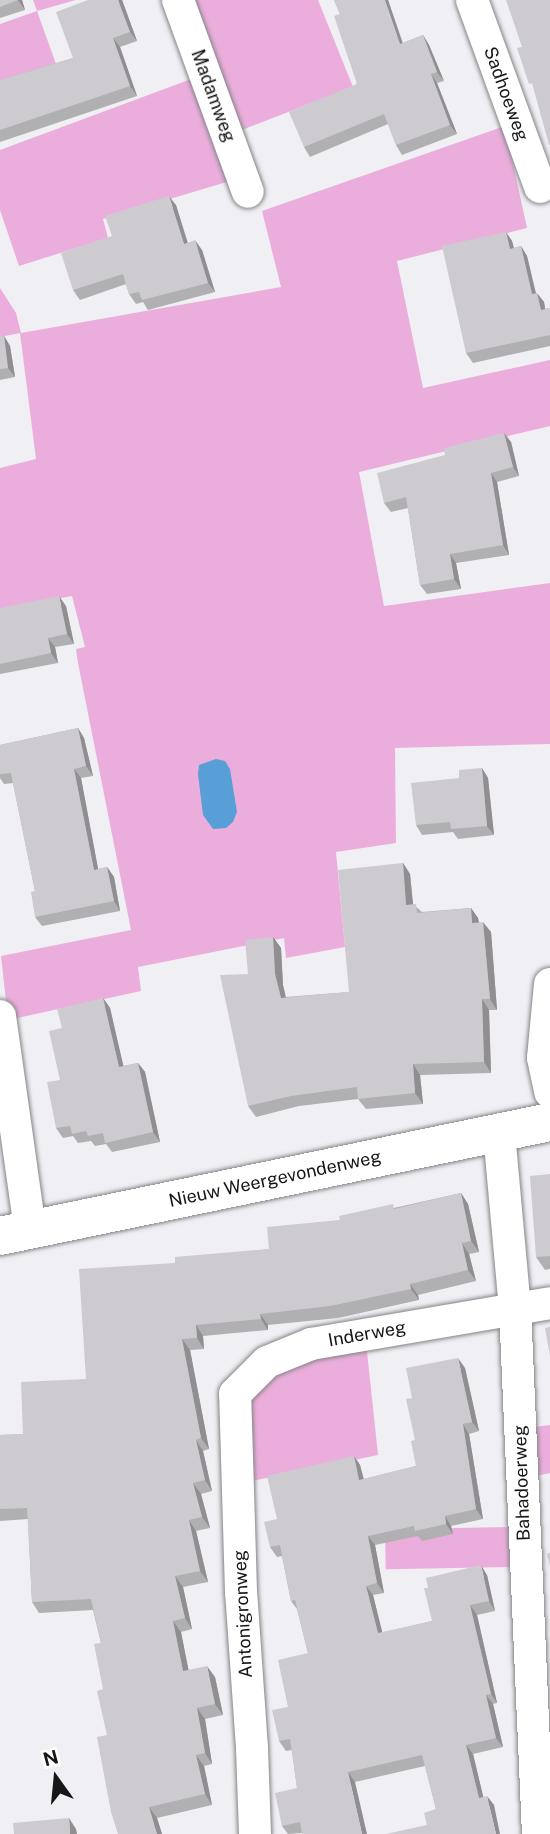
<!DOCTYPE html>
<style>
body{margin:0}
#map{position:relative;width:550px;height:1834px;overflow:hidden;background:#f0eff3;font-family:"Public Sans",sans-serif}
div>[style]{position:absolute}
.green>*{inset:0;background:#ebaedc;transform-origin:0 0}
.water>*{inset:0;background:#589fd7}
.roads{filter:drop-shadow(0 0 2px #858488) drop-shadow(0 0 2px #858488)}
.minor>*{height:32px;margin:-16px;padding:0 16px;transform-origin:16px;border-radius:16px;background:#fff}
.tertiary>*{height:38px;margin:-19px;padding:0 19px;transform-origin:19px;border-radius:19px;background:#fff}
.wall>*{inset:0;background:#b0afb2}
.shaded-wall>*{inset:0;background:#908e91}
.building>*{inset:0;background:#cdcbcf}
span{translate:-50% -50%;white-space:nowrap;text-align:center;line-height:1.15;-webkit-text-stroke:6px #fff;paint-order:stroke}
.street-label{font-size:18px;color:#161617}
.north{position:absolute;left:21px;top:1743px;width:70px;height:70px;-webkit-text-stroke:5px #fff;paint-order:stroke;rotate:345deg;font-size:19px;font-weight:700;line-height:28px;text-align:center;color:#161617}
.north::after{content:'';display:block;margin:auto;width:24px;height:32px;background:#161617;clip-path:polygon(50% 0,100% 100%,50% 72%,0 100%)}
</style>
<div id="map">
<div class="green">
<i style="clip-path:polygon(33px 0,76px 0,37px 11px,56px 64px,0 84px,0 24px,37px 11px)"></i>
<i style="clip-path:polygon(187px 0,318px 0,353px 87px,239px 131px)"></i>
<i style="clip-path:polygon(194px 78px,230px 181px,103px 219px,108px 238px,19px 266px,0 210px,0 150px)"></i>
<i style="clip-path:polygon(505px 126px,527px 228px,397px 261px,423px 388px,550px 360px,550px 426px,359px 472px,384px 606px,550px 583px,550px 744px,395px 748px,396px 843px,336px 852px,345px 947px,286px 958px,284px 938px,138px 967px,141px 991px,8px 1020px,1px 956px,131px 930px,78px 663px,76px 649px,85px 647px,72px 596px,0 610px,0 468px,36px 459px,20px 333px,0 337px,0 288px,16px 313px,21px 333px,281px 287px,262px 211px)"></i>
<i style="clip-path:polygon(366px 1342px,378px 1455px,247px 1482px,248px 1402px,285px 1365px)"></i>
<i style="clip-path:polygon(550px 1425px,550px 1473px,536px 1476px,534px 1427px)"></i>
<i style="left:513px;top:1527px;width:40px;height:128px;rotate:89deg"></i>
</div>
<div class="water">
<i style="clip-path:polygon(216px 759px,225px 761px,230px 769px,237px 812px,233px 822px,226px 828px,213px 829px,203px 815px,198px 774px,199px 765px)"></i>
</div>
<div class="roads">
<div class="minor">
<i style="left:178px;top:0;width:204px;rotate:70deg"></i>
<i style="left:472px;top:0;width:199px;rotate:70deg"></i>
<i style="left:550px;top:984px;width:74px;rotate:95.4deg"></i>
<i style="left:543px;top:1058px;width:35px;rotate:78deg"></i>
<i style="left:0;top:1016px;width:215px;rotate:82deg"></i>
<i style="left:499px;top:1133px;width:176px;rotate:84.8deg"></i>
<i style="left:515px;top:1308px;width:527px;rotate:87.5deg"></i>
<i style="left:255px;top:1834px;width:86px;rotate:-92deg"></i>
<i style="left:252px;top:1748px;width:156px;rotate:-94deg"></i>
<i style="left:241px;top:1592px;width:198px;rotate:-91.7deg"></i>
<i style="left:235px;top:1394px;width:45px;rotate:-45deg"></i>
<i style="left:267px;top:1362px;width:48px;rotate:-22.2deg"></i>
<i style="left:311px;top:1344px;width:242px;rotate:-9.7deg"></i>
</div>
<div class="tertiary">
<i style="left:0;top:1236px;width:562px;rotate:-11.71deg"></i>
</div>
</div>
<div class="wall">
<i style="clip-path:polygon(0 0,22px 0,25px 10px,0 18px)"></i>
<i style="clip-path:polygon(122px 0,137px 41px,120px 47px,137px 96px,0 142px,0 80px,73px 58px)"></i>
<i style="clip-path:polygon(334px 0,388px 0,403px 43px,423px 35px,429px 45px,444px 81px,437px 83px,457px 134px,402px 155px,396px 145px,388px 124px,310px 157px,304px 147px,357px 84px,340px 14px)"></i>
<i style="clip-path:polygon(176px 205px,187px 243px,202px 250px,215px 292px,148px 310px,143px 302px,136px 304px,129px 294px,126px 284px,80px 300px,73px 290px)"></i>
<i style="clip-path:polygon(506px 232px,512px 241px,514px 248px,521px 246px,527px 256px,536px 293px,544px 302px,545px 309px,550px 308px,550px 346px,473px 363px,466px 353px)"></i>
<i style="clip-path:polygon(4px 336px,10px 346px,15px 377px,0 380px,0 337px)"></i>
<i style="clip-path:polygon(504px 433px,511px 442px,519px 476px,497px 482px,509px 555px,456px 563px,461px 589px,427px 594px,420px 585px,408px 508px,391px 512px,384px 503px,445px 455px)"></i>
<i style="clip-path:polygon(66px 606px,74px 644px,55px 647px,58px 663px,0 674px,0 608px)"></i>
<i style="clip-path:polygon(78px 728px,84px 738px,93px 776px,81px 778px,98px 869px,107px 867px,114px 877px,120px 911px,42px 926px,35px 917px,35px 891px,13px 783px,4px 784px,0 778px,0 745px)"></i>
<i style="clip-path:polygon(482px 768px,488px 778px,494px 835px,458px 839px,453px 832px,422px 835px,416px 825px,459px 778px)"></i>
<i style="clip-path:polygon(403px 863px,410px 874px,413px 904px,422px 912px,471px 908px,478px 918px,479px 922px,491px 932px,497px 1010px,489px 1010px,491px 1073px,420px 1075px,423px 1104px,366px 1109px,358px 1099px,299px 1106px,256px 1117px,248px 1106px,248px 974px,273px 937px,281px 948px,283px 985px,286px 997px,349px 992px)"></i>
<i style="clip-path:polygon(103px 998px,110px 1008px,123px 1066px,138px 1063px,145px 1072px,160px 1142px,112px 1152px,106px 1144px,95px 1146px,91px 1141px,78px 1143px,73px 1136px,63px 1138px,56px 1128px,60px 1080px,62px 1028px)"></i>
<i style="clip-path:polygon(550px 1174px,550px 1269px,545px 1270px,536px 1257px)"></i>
<i style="clip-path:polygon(461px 1193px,468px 1204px,479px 1252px,469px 1254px,476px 1281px,418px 1295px,419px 1300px,338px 1318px,268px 1325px,268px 1330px,203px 1336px,204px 1349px,190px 1350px,209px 1449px,203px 1451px,212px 1491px,201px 1494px,210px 1528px,196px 1531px,208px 1582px,183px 1587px,192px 1629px,181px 1632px,188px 1670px,215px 1677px,223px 1715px,205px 1719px,212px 1764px,204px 1766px,212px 1805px,157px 1818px,162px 1834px,118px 1834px,103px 1689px,101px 1643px,93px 1610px,39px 1613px,32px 1602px,28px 1519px,0 1521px,0 1435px,23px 1434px,86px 1379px,175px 1263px,269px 1249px,340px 1220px)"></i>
<i style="clip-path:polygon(465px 1368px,479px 1431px,469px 1434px,483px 1519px,451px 1526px,453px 1534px,422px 1541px,418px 1536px,375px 1545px,384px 1593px,373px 1595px,382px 1633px,432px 1621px,487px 1575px,495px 1611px,477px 1615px,497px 1703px,493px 1704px,503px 1747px,473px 1754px,483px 1797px,494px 1805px,427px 1825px,436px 1809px,425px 1766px,355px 1782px,302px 1833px,288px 1834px,282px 1826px,297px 1788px,292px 1750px,286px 1751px,279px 1741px,288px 1707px,308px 1653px,297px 1609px,291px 1601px,282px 1556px,277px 1557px,270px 1547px,354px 1456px,360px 1465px,364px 1479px,416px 1466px,415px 1440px,412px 1398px)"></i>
</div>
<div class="shaded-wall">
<i style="clip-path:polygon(18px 0,22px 0,25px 10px)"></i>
<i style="clip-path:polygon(118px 0,122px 0,137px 41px,130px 32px)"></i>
<i style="clip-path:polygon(385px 0,388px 0,406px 54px,400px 44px)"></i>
<i style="clip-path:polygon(423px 35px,429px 45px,444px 81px,437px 72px)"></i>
<i style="clip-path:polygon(113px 38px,120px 47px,137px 96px,130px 86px)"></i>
<i style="clip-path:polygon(431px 74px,437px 83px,457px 134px,450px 125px)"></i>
<i style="clip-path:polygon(169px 196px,176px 205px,191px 253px,184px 244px)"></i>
<i style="clip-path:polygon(506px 232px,512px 241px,516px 258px,510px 249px)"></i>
<i style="clip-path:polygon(195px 240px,202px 250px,215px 292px,208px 283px)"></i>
<i style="clip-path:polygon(521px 246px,527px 256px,538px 303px,532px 294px)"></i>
<i style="clip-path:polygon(537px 293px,544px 302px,547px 319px,541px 310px)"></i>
<i style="clip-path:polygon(4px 336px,10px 346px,15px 377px,8px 368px)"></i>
<i style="clip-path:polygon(504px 433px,511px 442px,519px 476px,513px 467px)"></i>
<i style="clip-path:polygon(491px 473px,497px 482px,509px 555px,503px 545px)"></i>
<i style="clip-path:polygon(450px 554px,456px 563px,461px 589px,454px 579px)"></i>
<i style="clip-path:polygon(59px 596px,66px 606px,74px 644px,67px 634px)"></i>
<i style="clip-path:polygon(48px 638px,55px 647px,58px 663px,51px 653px)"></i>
<i style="clip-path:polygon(78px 728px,84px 738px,93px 776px,86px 766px)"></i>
<i style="clip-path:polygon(482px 768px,488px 778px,494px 835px,487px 826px)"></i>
<i style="clip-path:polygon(74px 769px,81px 778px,100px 879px,94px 870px)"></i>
<i style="clip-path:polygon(403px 863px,410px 874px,414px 915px,406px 905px)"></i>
<i style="clip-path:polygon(107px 867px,114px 877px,120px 911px,114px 901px)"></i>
<i style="clip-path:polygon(471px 908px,478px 918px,480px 933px,472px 923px)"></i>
<i style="clip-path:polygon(483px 922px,491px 932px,497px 1010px,490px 999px)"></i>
<i style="clip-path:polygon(273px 937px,281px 948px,283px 985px,288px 1008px,281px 998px,275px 974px)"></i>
<i style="clip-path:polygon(103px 998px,110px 1008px,126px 1077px,119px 1067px)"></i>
<i style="clip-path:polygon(482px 999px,489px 1010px,491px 1073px,484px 1062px)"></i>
<i style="clip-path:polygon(138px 1063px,145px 1072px,160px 1142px,153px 1132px)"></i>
<i style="clip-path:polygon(413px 1064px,420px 1075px,423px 1104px,415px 1093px)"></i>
<i style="clip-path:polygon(461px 1193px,468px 1204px,479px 1252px,471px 1241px)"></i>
<i style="clip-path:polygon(462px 1243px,469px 1254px,476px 1281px,468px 1270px)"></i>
<i style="clip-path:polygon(410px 1284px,418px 1295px,419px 1300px,411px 1289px)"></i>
<i style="clip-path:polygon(260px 1314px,268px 1325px,268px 1330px,261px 1319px)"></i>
<i style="clip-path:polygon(196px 1325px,203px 1336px,204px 1349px,197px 1338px)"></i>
<i style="clip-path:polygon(182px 1339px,190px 1350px,209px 1449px,201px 1438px)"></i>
<i style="clip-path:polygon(458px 1358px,465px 1368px,479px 1431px,472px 1422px)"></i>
<i style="clip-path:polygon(463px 1424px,469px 1434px,483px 1519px,476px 1509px)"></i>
<i style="clip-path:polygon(196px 1440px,203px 1451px,212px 1491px,205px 1480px)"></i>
<i style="clip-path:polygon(354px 1456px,360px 1465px,366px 1490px,359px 1480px)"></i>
<i style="clip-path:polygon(193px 1483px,201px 1494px,210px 1528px,202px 1517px)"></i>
<i style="clip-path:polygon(445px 1516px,451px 1526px,453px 1534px,446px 1524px)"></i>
<i style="clip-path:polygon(189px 1520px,196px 1531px,208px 1582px,200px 1571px)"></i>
<i style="clip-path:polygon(368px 1536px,375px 1545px,384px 1593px,377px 1583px)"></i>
<i style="clip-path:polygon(481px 1565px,487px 1575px,495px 1611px,489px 1601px)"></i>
<i style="clip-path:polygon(175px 1576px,183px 1587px,192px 1629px,185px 1618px)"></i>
<i style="clip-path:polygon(366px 1586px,373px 1595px,385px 1643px,378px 1633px)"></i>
<i style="clip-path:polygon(470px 1605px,477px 1615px,497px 1703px,491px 1694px)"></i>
<i style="clip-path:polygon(173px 1621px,181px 1632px,191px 1682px,183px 1671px)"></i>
<i style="clip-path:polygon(207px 1666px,215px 1677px,223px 1715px,215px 1704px)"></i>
<i style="clip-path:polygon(486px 1695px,493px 1704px,503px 1747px,496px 1738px)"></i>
<i style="clip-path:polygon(197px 1708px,205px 1719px,212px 1764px,205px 1753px)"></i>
<i style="clip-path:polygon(466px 1745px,473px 1754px,486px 1808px,479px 1798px)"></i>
<i style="clip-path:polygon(196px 1755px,204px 1766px,212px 1805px,205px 1794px)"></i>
<i style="clip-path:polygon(348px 1772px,355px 1782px,367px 1834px,362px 1834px)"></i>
<i style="clip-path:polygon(487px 1796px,494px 1805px,500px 1834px,496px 1834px)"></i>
<i style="clip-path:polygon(149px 1807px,157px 1818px,162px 1834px,157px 1834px)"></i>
<i style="clip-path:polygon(69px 1818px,76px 1829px,77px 1834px,70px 1834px)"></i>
</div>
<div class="building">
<i style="clip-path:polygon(0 0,18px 0,0 7px)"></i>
<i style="clip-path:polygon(88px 0,118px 0,130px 32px,113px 38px,130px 86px,0 130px,0 80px,73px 58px,56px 12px)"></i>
<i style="clip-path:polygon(334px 0,385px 0,400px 44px,423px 35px,437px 72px,431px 74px,450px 125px,396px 145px,384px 114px,304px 147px,289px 112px,357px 84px,334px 16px,340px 14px)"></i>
<i style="clip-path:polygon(506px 0,550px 0,550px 145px,549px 145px,532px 83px,529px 84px,517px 48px,522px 47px)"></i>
<i style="clip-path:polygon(169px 196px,184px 244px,195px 240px,208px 283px,142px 300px,139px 292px,129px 294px,123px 274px,73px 290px,61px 253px,112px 236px,105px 216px)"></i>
<i style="clip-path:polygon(506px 232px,510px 249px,521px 246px,532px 294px,537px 293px,541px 310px,550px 308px,550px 335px,466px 353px,442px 246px)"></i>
<i style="clip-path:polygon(4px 336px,8px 368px,0 369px,0 337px)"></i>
<i style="clip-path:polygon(504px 433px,513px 467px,491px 473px,503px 545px,450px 554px,454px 579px,420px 585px,406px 497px,384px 503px,377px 473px,445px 455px,444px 448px)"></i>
<i style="clip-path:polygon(59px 596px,67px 634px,48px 638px,51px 653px,0 664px,0 608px)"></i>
<i style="clip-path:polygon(78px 728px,86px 766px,74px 769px,94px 870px,107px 867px,114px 901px,35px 917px,31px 892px,35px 891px,11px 773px,0 774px,0 745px)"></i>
<i style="clip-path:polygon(482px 768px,487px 826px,451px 829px,450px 822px,416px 825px,411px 783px,459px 778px,459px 770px)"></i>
<i style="clip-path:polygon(403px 863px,406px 905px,416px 904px,417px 913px,471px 908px,472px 923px,483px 922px,490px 999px,482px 999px,484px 1062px,413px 1064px,415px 1093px,358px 1099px,357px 1087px,291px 1096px,248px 1106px,220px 975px,248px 974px,245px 940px,273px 937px,275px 974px,281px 998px,349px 992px,338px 870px)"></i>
<i style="clip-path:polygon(103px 998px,119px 1067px,138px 1063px,153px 1132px,105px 1143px,103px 1133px,88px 1136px,86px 1131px,72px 1134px,70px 1126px,56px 1128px,47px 1082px,60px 1080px,49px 1031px,62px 1028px,57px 1009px)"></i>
<i style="clip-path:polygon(550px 1174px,550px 1256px,536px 1257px,530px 1176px)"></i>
<i style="clip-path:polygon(461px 1193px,471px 1241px,462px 1243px,468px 1270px,410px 1284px,411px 1289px,330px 1306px,260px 1314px,261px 1319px,196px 1325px,197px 1338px,182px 1339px,201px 1438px,196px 1440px,205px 1480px,193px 1483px,202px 1517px,189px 1520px,200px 1571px,175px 1576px,185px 1618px,173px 1621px,183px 1671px,207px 1666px,215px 1704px,197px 1708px,205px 1753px,196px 1755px,205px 1794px,149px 1807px,157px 1834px,118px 1834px,111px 1812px,97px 1737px,107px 1735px,97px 1691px,103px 1689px,94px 1644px,101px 1643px,91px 1599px,32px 1602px,27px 1508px,0 1509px,0 1435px,23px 1434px,21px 1382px,86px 1379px,79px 1269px,175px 1263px,175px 1257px,269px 1249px,267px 1227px,340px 1220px,339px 1216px,393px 1204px,394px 1209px)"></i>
<i style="clip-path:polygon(550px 1327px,550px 1356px,545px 1328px)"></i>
<i style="clip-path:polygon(458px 1358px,472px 1422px,463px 1424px,476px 1509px,445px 1516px,446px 1524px,415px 1531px,414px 1526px,368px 1536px,377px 1583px,366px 1586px,378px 1633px,432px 1621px,424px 1588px,428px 1588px,426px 1578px,481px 1565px,489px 1601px,470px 1605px,491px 1694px,486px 1695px,496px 1738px,466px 1745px,479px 1798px,487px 1796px,496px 1834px,386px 1834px,427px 1825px,424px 1813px,436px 1809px,422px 1755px,348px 1772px,362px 1834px,302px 1834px,300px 1822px,282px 1826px,275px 1793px,297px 1788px,290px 1739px,279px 1741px,272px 1710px,288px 1707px,278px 1660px,308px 1653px,295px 1600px,291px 1601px,280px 1545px,270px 1547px,264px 1522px,277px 1519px,267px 1476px,354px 1456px,359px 1480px,416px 1466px,411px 1441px,415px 1440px,406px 1399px,412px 1398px,406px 1368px)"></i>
<i style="clip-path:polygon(550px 1553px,550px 1567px,547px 1554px)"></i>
<i style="clip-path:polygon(69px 1818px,70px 1834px,14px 1834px,13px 1823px)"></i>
</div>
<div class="street-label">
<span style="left:506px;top:94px;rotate:70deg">Sadhoeweg</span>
<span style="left:213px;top:96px;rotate:70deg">Madamweg</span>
<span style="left:275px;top:1179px;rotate:-12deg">Nieuw Weergevondenweg</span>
<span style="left:367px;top:1334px;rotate:-10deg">Inderweg</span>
<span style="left:522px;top:1483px;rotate:-92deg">Bahadoerweg</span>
<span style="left:243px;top:1614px;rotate:-93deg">Antonigronweg</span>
</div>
<div class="north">N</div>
</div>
